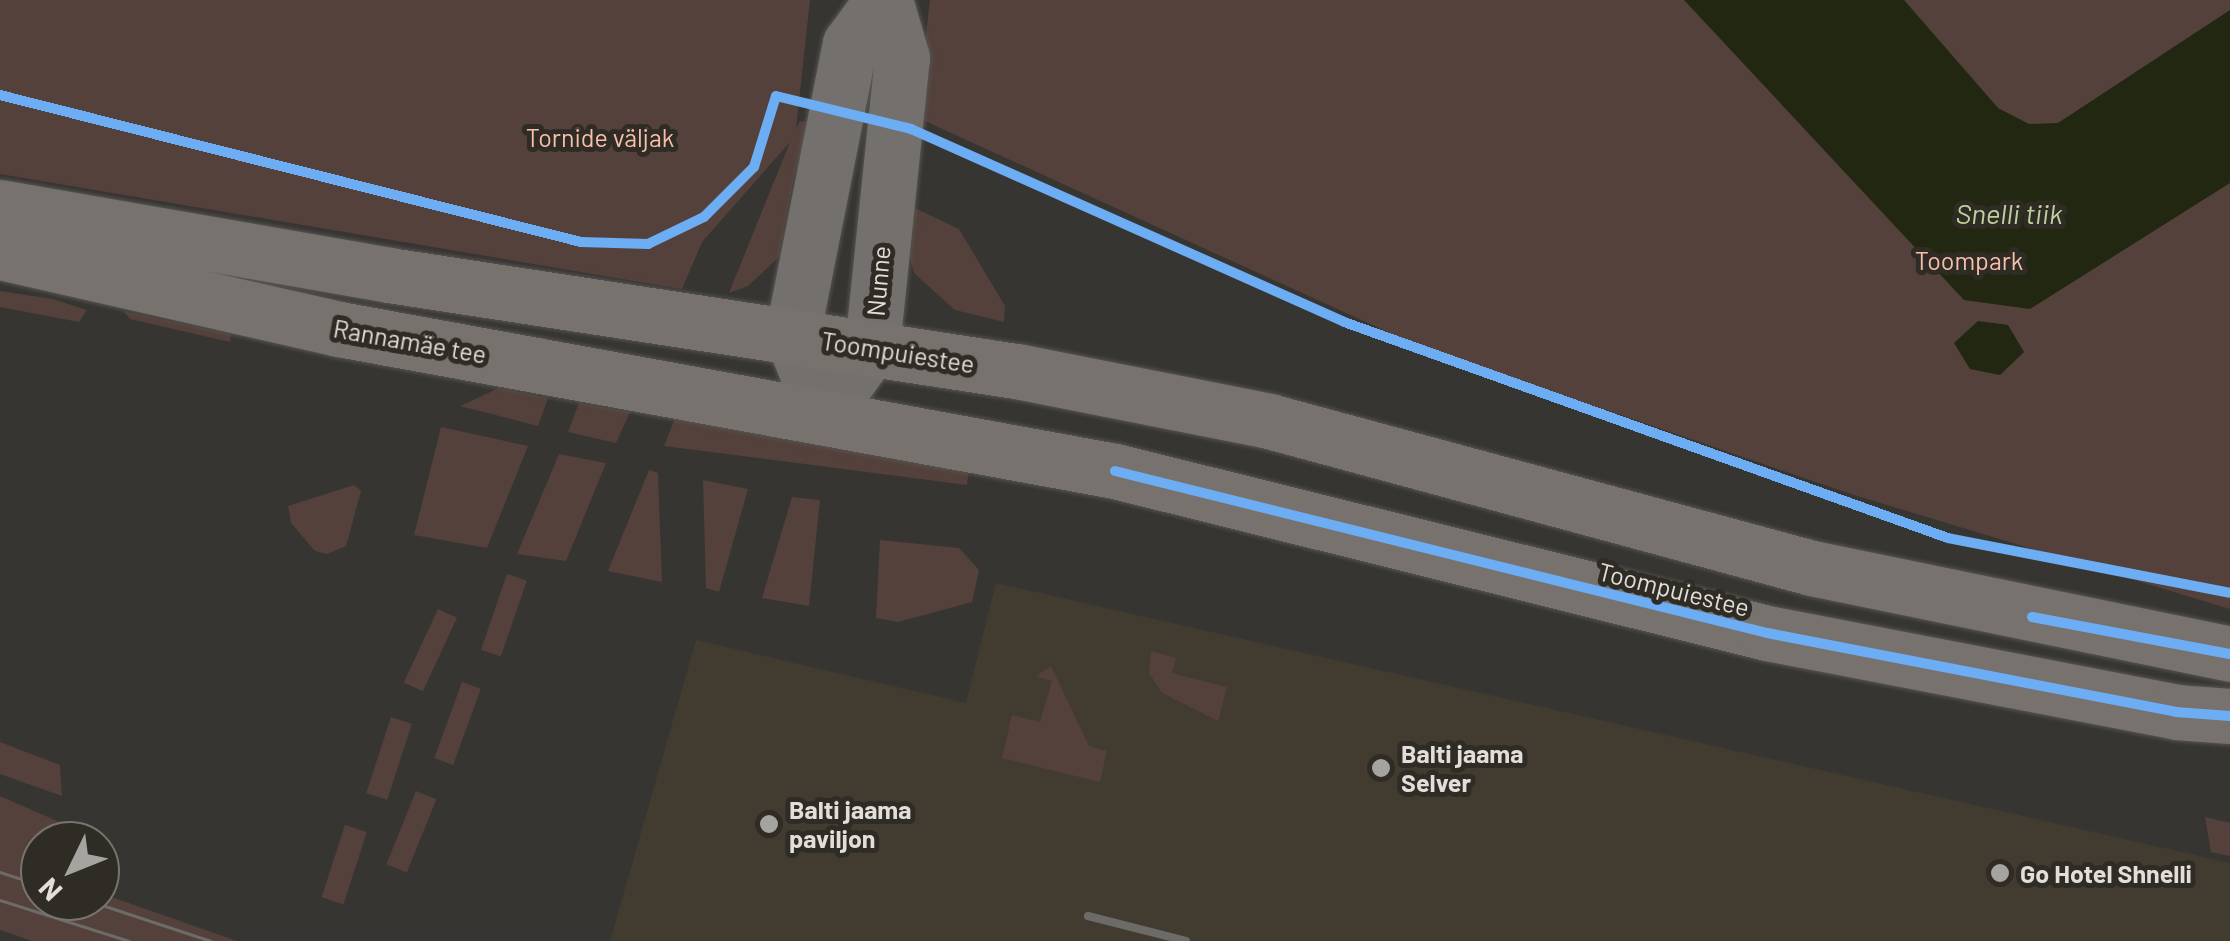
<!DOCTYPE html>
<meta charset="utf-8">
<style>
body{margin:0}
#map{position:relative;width:2230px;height:941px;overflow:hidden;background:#373532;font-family:Barlow,sans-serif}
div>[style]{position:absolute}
.built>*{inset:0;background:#423b30}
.green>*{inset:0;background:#54413b;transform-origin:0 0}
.water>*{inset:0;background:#212711}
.roads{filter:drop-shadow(0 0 2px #555451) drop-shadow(0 0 2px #555451)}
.minor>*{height:55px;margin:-27.5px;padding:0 27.5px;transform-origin:27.5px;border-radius:27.5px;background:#74706d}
.secondary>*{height:55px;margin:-27.5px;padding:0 27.5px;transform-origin:27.5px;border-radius:27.5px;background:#77726e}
.tram>*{height:2.5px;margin:-1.25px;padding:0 1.25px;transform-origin:1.25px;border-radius:1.25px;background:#6d6b68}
.rail>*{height:8px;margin:-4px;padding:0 4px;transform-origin:4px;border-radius:4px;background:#6d6b68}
.cycleway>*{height:10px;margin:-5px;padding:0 5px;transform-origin:5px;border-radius:5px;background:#6dadf4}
.dots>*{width:28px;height:28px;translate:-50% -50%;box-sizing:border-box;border:5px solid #2f2c25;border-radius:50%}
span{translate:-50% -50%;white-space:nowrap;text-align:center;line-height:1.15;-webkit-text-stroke:10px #2f2c25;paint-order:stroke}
.park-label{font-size:25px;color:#f9bfad}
.street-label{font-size:25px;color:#e2dfdb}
.poi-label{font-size:25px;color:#e2dfdb;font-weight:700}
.left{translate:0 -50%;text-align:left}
.water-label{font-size:28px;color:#bfd09c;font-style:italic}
.north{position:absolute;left:20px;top:821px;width:100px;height:100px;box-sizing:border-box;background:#2f2c25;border:2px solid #77746e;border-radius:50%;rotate:227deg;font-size:28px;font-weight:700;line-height:40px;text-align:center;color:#e2dfdb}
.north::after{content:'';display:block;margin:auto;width:35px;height:45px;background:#a6a4a0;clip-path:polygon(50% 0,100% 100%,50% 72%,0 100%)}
</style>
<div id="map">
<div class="built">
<i style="clip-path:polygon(996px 583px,2230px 863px,2230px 941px,610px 941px,696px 640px,966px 703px)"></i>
</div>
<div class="green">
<i style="clip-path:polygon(0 0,810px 0,796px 128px,800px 121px,812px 123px,794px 177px,779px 257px,748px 286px,729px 293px,790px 142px,702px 242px,682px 289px,0 174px)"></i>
<i style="clip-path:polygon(930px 0,2230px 0,2230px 609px,1851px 494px,1414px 344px,916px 117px)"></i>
<i style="clip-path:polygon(908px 205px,959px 229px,1005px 306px,1004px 322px,955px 310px,914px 273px,904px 239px)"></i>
<i style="clip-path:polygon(0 291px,53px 299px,87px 310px,79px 322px,0 307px)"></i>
<i style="clip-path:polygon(123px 311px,231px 334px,230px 342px,130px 319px)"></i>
<i style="clip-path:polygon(499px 388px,548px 398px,538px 426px,460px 406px)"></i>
<i style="clip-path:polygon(579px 403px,630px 412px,616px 443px,568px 432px)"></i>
<i style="clip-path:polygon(677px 413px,969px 467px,967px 485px,664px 446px)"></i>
<i style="clip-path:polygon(441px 427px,528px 446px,487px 548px,414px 535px)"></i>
<i style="clip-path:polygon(559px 454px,606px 463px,566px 561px,517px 554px)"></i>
<i style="clip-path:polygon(649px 470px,658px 473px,662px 582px,608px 571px)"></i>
<i style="clip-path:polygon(703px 480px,748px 489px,719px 592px,706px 588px)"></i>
<i style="clip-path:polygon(354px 485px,361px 491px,346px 546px,327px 554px,315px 551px,291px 523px,288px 506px)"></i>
<i style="clip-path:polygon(792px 497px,820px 500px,809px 606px,762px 598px)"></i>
<i style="clip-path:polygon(880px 540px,959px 548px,979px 570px,972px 602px,898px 622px,876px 618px)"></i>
<i style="left:507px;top:574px;width:21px;height:80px;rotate:19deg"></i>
<i style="left:438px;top:609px;width:21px;height:81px;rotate:25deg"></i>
<i style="clip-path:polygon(1151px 651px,1176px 658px,1172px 673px,1227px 687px,1218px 721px,1162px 693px,1149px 673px)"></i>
<i style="clip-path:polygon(1051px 666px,1089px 746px,1107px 751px,1100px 782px,1002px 758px,1012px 715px,1040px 722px,1052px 681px,1036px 676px)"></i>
<i style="left:462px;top:682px;width:20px;height:81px;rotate:20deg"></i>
<i style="left:391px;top:717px;width:22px;height:80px;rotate:18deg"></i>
<i style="clip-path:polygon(0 742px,60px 765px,62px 796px,0 774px)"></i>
<i style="left:416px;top:791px;width:22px;height:79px;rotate:22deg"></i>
<i style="clip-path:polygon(0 796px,64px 824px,61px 841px,40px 841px,40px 901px,100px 901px,100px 893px,237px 941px,32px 941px,0 930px)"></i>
<i style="clip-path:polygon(2205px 817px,2230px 823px,2230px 856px,2211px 852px)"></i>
<i style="left:345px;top:825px;width:23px;height:76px;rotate:18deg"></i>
</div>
<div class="water">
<i style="clip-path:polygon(1684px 0,1904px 0,1998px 108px,2029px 124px,2058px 123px,2230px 10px,2230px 183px,2030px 309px,1964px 300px)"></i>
<i style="clip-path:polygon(1978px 321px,2008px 325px,2024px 352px,2000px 375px,1970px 369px,1954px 343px)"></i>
</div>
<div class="roads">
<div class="minor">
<i style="left:824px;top:414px;width:84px;rotate:-112.3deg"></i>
<i style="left:792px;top:336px;width:298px;rotate:-78.8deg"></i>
<i style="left:850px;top:44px;width:54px;rotate:-54deg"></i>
<i style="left:824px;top:414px;width:82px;rotate:-54.4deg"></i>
<i style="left:872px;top:347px;width:291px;rotate:-84.1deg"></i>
<i style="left:902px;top:58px;width:60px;rotate:-106.3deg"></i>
</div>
<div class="secondary">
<i style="left:0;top:207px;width:395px;rotate:9.9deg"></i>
<i style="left:389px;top:275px;width:640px;rotate:8.71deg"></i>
<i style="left:1022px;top:372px;width:252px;rotate:11.2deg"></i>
<i style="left:1269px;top:421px;width:563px;rotate:15.15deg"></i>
<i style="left:1812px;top:568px;width:427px;rotate:11.6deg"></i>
<i style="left:0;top:252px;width:348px;rotate:12.8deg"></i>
<i style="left:339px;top:329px;width:789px;rotate:10.37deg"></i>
<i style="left:1115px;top:471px;width:672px;rotate:13.95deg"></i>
<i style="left:1767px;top:633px;width:417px;rotate:10.9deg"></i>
<i style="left:2176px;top:712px;width:54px;rotate:4.2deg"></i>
</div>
</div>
<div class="tram">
<i style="left:0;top:872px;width:42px;rotate:18deg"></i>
<i style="left:0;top:900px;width:135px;rotate:17.6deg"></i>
<i style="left:90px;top:901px;width:127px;rotate:18.3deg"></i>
</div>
<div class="rail">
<i style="left:1088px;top:916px;width:101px;rotate:14.3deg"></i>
</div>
<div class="cycleway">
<i style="left:0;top:95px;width:599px;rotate:14.2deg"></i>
<i style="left:581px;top:242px;width:67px;rotate:1.7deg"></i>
<i style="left:648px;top:244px;width:62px;rotate:-25.7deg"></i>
<i style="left:704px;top:217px;width:71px;rotate:-45deg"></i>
<i style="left:754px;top:167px;width:74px;rotate:-72.8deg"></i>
<i style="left:776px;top:96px;width:139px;rotate:13.7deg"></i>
<i style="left:911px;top:129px;width:474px;rotate:24deg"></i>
<i style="left:1344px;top:322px;width:641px;rotate:19.68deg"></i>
<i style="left:1948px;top:538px;width:287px;rotate:11deg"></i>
<i style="left:1115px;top:471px;width:672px;rotate:13.95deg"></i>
<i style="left:1767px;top:633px;width:417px;rotate:10.9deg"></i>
<i style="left:2176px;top:712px;width:54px;rotate:4.2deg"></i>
<i style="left:2032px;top:617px;width:201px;rotate:10.6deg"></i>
</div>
<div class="dots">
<i style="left:1381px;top:768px;background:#a6a4a0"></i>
<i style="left:769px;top:824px;background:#a6a4a0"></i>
<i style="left:2000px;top:873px;background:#a6a4a0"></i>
</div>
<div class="park-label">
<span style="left:600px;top:137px">Tornide väljak</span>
<span style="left:1969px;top:260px">Toompark</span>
</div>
<div class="street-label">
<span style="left:878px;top:281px;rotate:-85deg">Nunne</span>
<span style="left:410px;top:341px;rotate:10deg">Rannamäe tee</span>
<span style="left:898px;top:352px;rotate:9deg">Toompuiestee</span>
<span style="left:1674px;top:589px;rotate:14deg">Toompuiestee</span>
</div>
<div class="poi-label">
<span class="left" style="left:1401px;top:768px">Balti jaama<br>Selver</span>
<span class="left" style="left:789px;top:824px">Balti jaama<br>paviljon</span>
<span class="left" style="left:2020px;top:873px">Go Hotel Shnelli</span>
</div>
<div class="water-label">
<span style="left:2009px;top:213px">Snelli tiik</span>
</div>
<div class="north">N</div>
</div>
